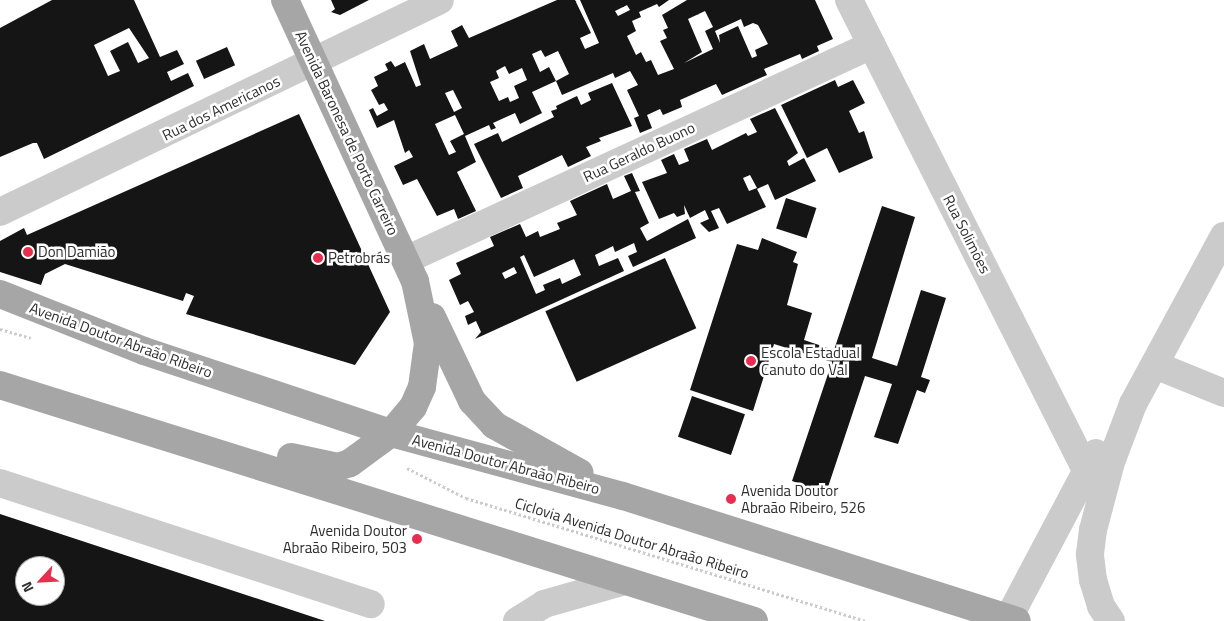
<!DOCTYPE html>
<meta charset="utf-8">
<style>
body{margin:0}
#map{position:relative;width:1224px;height:621px;overflow:hidden;background:#fff;font-family:"Titillium Web",sans-serif}
div>[style]{position:absolute}
.building>*{inset:0;background:#151515;transform-origin:0 0}
.path>*{height:3px;margin-top:-1.5px;transform-origin:0;background:repeating-linear-gradient(90deg,#cbcbcb 0 2.5px,transparent 0 5px)}
.minor>*{height:28px;margin:-14px;padding:0 14px;transform-origin:14px;border-radius:14px;background:#cbcbcb}
.major>*{height:28px;margin:-14px;padding:0 14px;transform-origin:14px;border-radius:14px;background:#a6a6a6}
.dots>*{width:14px;height:14px;translate:-50% -50%;box-sizing:border-box;border:2px solid #fff;border-radius:50%}
span{translate:-50% -50%;white-space:nowrap;text-align:center;line-height:1.15;-webkit-text-stroke:5px #fff;paint-order:stroke}
.street-label{font-size:15px;color:#2e2e2e}
.poi-label{font-size:15px;color:#2e2e2e}
.left{translate:0 -50%;text-align:left}
.right{translate:-100% -50%;text-align:right}
.north{position:absolute;left:15px;top:556px;width:50px;height:50px;box-sizing:border-box;background:#fff;border:1px solid #ababab;border-radius:50%;rotate:245deg;font-size:14px;font-weight:700;line-height:20px;text-align:center;color:#2e2e2e}
.north::after{content:'';display:block;margin:auto;width:18px;height:22px;background:#e82e4e;clip-path:polygon(50% 0,100% 100%,50% 72%,0 100%)}
</style>
<div id="map">
<div class="building">
<i style="clip-path:polygon(evenodd,52px 0,134px 0,160px 57px,177px 50px,184px 64px,167px 72px,171px 81px,188px 73px,194px 86px,44px 159px,37px 143px,33px 143px,0 157px,0 28px,52px 0,129px 28px,149px 58px,138px 63px,128px 42px,110px 51px,120px 71px,108px 76px,94px 45px,129px 28px)"></i>
<i style="clip-path:polygon(331px 0,369px 0,340px 15px,331px 12px,335px 9px)"></i>
<i style="clip-path:polygon(evenodd,557px 0,575px 0,591px 33px,580px 38px,585px 49px,599px 43px,580px 0,669px 0,659px 7px,657px 4px,639px 12px,641px 17px,632px 21px,636px 31px,627px 36px,636px 55px,641px 52px,646px 62px,651px 60px,658px 75px,674px 69px,660px 41px,667px 38px,663px 30px,668px 28px,662px 15px,687px 0,815px 0,833px 39px,817px 46px,819px 51px,802px 59px,800px 54px,764px 69px,767px 75px,722px 95px,716px 84px,680px 100px,682px 107px,663px 115px,660px 109px,647px 115px,652px 128px,640px 133px,634px 118px,639px 116px,627px 90px,638px 85px,630px 71px,615px 78px,613px 73px,562px 95px,556px 81px,569px 74px,558px 51px,545px 57px,541px 50px,532px 54px,540px 72px,549px 67px,556px 81px,532px 92px,542px 113px,520px 124px,515px 113px,493px 123px,496px 128px,491px 130px,489px 125px,465px 136px,476px 162px,457px 172px,476px 211px,458px 219px,454px 209px,437px 216px,417px 179px,403px 185px,394px 166px,413px 157px,409px 150px,405px 153px,394px 120px,377px 128px,369px 110px,373px 108px,377px 116px,388px 110px,384px 103px,379px 105px,371px 90px,378px 86px,374px 77px,388px 70px,385px 64px,391px 61px,395px 67px,405px 62px,416px 87px,421px 85px,410px 51px,424px 44px,430px 59px,458px 46px,451px 31px,462px 25px,469px 38px,557px 0,627px 5px,630px 10px,618px 16px,615px 11px,627px 5px,557px 0,705px 11px,713px 27px,705px 31px,713px 49px,684px 63px,702px 52px,688px 19px,705px 11px,557px 0,741px 19px,744px 27px,753px 23px,758px 25px,768px 44px,755px 50px,757px 56px,752px 58px,738px 26px,719px 35px,720px 43px,715px 31px,741px 19px,557px 0,505px 66px,509px 74px,522px 68px,527px 80px,514px 86px,519px 98px,510px 102px,508px 97px,499px 101px,490px 82px,499px 78px,496px 71px,505px 66px,557px 0,453px 90px,462px 108px,454px 112px,445px 93px,453px 90px,557px 0,455px 115px,464px 134px,450px 141px,456px 152px,449px 155px,435px 124px,455px 115px)"></i>
<i style="left:227px;top:47px;width:20px;height:34px;rotate:66deg"></i>
<i style="clip-path:polygon(835px 80px,838px 87px,853px 80px,865px 103px,849px 111px,859px 133px,864px 131px,873px 158px,839px 173px,827px 148px,807px 158px,781px 105px)"></i>
<i style="clip-path:polygon(612px 83px,632px 126px,599px 138px,601px 141px,586px 147px,591px 156px,568px 167px,562px 155px,518px 176px,523px 188px,501px 198px,474px 144px,498px 133px,502px 142px,554px 117px,551px 111px,557px 109px,556px 106px,577px 96px,581px 105px,591px 100px,588px 93px)"></i>
<i style="clip-path:polygon(evenodd,775px 108px,798px 153px,787px 161px,789px 166px,804px 158px,816px 181px,775px 200px,768px 184px,757px 189px,766px 207px,727px 224px,719px 208px,711px 211px,719px 228px,709px 232px,700px 223px,709px 219px,705px 210px,690px 218px,684px 205px,685px 214px,677px 217px,674px 213px,659px 219px,642px 182px,667px 173px,661px 160px,674px 154px,679px 165px,689px 161px,684px 149px,707px 139px,712px 150px,746px 133px,748px 136px,757px 132px,750px 119px,775px 108px,750px 175px,757px 188px,749px 191px,743px 178px,750px 175px)"></i>
<i style="clip-path:polygon(299px 114px,390px 312px,355px 365px,186px 314px,194px 296px,186px 293px,183px 301px,65px 264px,45px 274px,41px 285px,0 272px,0 241px,24px 228px,27px 235px)"></i>
<i style="clip-path:polygon(evenodd,632px 173px,640px 191px,635px 192px,649px 223px,640px 228px,647px 241px,688px 219px,696px 238px,633px 267px,628px 256px,637px 252px,634px 243px,615px 252px,613px 246px,595px 255px,599px 266px,618px 258px,624px 271px,475px 339px,481px 332px,476px 321px,468px 325px,465px 316px,474px 312px,468px 301px,460px 305px,449px 280px,461px 274px,456px 263px,494px 246px,490px 237px,520px 224px,526px 237px,538px 231px,540px 237px,560px 229px,557px 223px,577px 215px,570px 201px,607px 184px,613px 199px,631px 191px,624px 176px,632px 173px,524px 255px,534px 277px,574px 259px,581px 275px,562px 284px,560px 278px,543px 285px,545px 290px,536px 294px,520px 257px,524px 255px,632px 173px,514px 267px,517px 273px,505px 279px,502px 273px,514px 267px)"></i>
<i style="left:786px;top:198px;width:32px;height:32px;rotate:18deg"></i>
<i style="clip-path:polygon(882px 206px,915px 217px,872px 358px,897px 366px,921px 290px,946px 298px,921px 377px,930px 380px,925px 393px,917px 390px,898px 444px,874px 437px,892px 384px,865px 376px,826px 493px,792px 481px,832px 362px,774px 344px,753px 411px,690px 390px,737px 244px,758px 250px,762px 238px,797px 252px,793px 262px,798px 264px,787px 305px,812px 313px,804px 340px,834px 350px)"></i>
<i style="left:665px;top:258px;width:77px;height:131px;rotate:66deg"></i>
<i style="left:692px;top:396px;width:56px;height:43px;rotate:19deg"></i>
<i style="clip-path:polygon(evenodd,0 514px,325px 621px,0 621px,0 514px,25px 566px,55px 566px,55px 596px,25px 596px,25px 566px)"></i>
</div>
<div class="path">
<i style="left:0;top:329px;width:32px;rotate:16deg"></i>
<i style="left:407px;top:468px;width:66px;rotate:27deg"></i>
<i style="left:466px;top:498px;width:418px;rotate:17.1deg"></i>
</div>
<div class="minor">
<i style="left:849px;top:0;width:524px;rotate:63.24deg"></i>
<i style="left:0;top:212px;width:488px;rotate:-25.7deg"></i>
<i style="left:406px;top:260px;width:513px;rotate:-24.77deg"></i>
<i style="left:1155px;top:365px;width:74px;rotate:22.1deg"></i>
<i style="left:0;top:483px;width:390px;rotate:18.1deg"></i>
<i style="left:517px;top:621px;width:32px;rotate:-32deg"></i>
<i style="left:544px;top:604px;width:84px;rotate:-15.9deg"></i>
<i style="left:1007px;top:621px;width:190px;rotate:-62.1deg"></i>
<i style="left:1111px;top:621px;width:18px;rotate:-124deg"></i>
<i style="left:1101px;top:606px;width:27px;rotate:-107deg"></i>
<i style="left:1093px;top:580px;width:26px;rotate:-97deg"></i>
<i style="left:1090px;top:554px;width:24px;rotate:-83deg"></i>
<i style="left:1093px;top:530px;width:70px;rotate:-75.2deg"></i>
<i style="left:1111px;top:462px;width:62px;rotate:-69.2deg"></i>
<i style="left:1133px;top:404px;width:191px;rotate:-61.6deg"></i>
</div>
<div class="major">
<i style="left:285px;top:0;width:310px;rotate:65.2deg"></i>
<i style="left:415px;top:281px;width:63px;rotate:78.2deg"></i>
<i style="left:428px;top:343px;width:44px;rotate:97.8deg"></i>
<i style="left:422px;top:387px;width:22px;rotate:114deg"></i>
<i style="left:413px;top:407px;width:34px;rotate:130deg"></i>
<i style="left:391px;top:433px;width:51px;rotate:143.8deg"></i>
<i style="left:350px;top:463px;width:13px;rotate:162deg"></i>
<i style="left:338px;top:467px;width:48px;rotate:-168deg"></i>
<i style="left:0;top:294px;width:155px;rotate:21.6deg"></i>
<i style="left:144px;top:351px;width:260px;rotate:18.4deg"></i>
<i style="left:391px;top:433px;width:240px;rotate:15.2deg"></i>
<i style="left:623px;top:496px;width:413px;rotate:17.6deg"></i>
<i style="left:432px;top:317px;width:93px;rotate:64.5deg"></i>
<i style="left:472px;top:401px;width:33px;rotate:47deg"></i>
<i style="left:494px;top:425px;width:98px;rotate:29.2deg"></i>
<i style="left:0;top:385px;width:790px;rotate:17.38deg"></i>
</div>
<div class="dots">
<i style="left:28px;top:252px;background:#e82e4e"></i>
<i style="left:318px;top:258px;background:#e82e4e"></i>
<i style="left:751px;top:361px;background:#e82e4e"></i>
<i style="left:731px;top:499px;background:#e82e4e"></i>
<i style="left:417px;top:539px;background:#e82e4e"></i>
</div>
<div class="street-label">
<span style="left:221px;top:108px;rotate:-26deg">Rua dos Americanos</span>
<span style="left:347px;top:133px;rotate:65deg">Avenida Baronesa de Porto Carreiro</span>
<span style="left:639px;top:152px;rotate:-25deg">Rua Geraldo Buono</span>
<span style="left:967px;top:234px;rotate:63deg">Rua Solimões</span>
<span style="left:121px;top:340px;rotate:20deg">Avenida Doutor Abraão Ribeiro</span>
<span style="left:506px;top:464px;rotate:15deg">Avenida Doutor Abraão Ribeiro</span>
<span style="left:632px;top:538px;rotate:17deg">Ciclovia Avenida Doutor Abraão Ribeiro</span>
</div>
<div class="poi-label">
<span class="left" style="left:38px;top:252px">Don Damião</span>
<span class="left" style="left:328px;top:258px">Petrobrás</span>
<span class="left" style="left:761px;top:361px">Escola Estadual<br>Canuto do Val</span>
<span class="left" style="left:741px;top:499px">Avenida Doutor<br>Abraão Ribeiro, 526</span>
<span class="right" style="left:407px;top:539px">Avenida Doutor<br>Abraão Ribeiro, 503</span>
</div>
<div class="north">N</div>
</div>
